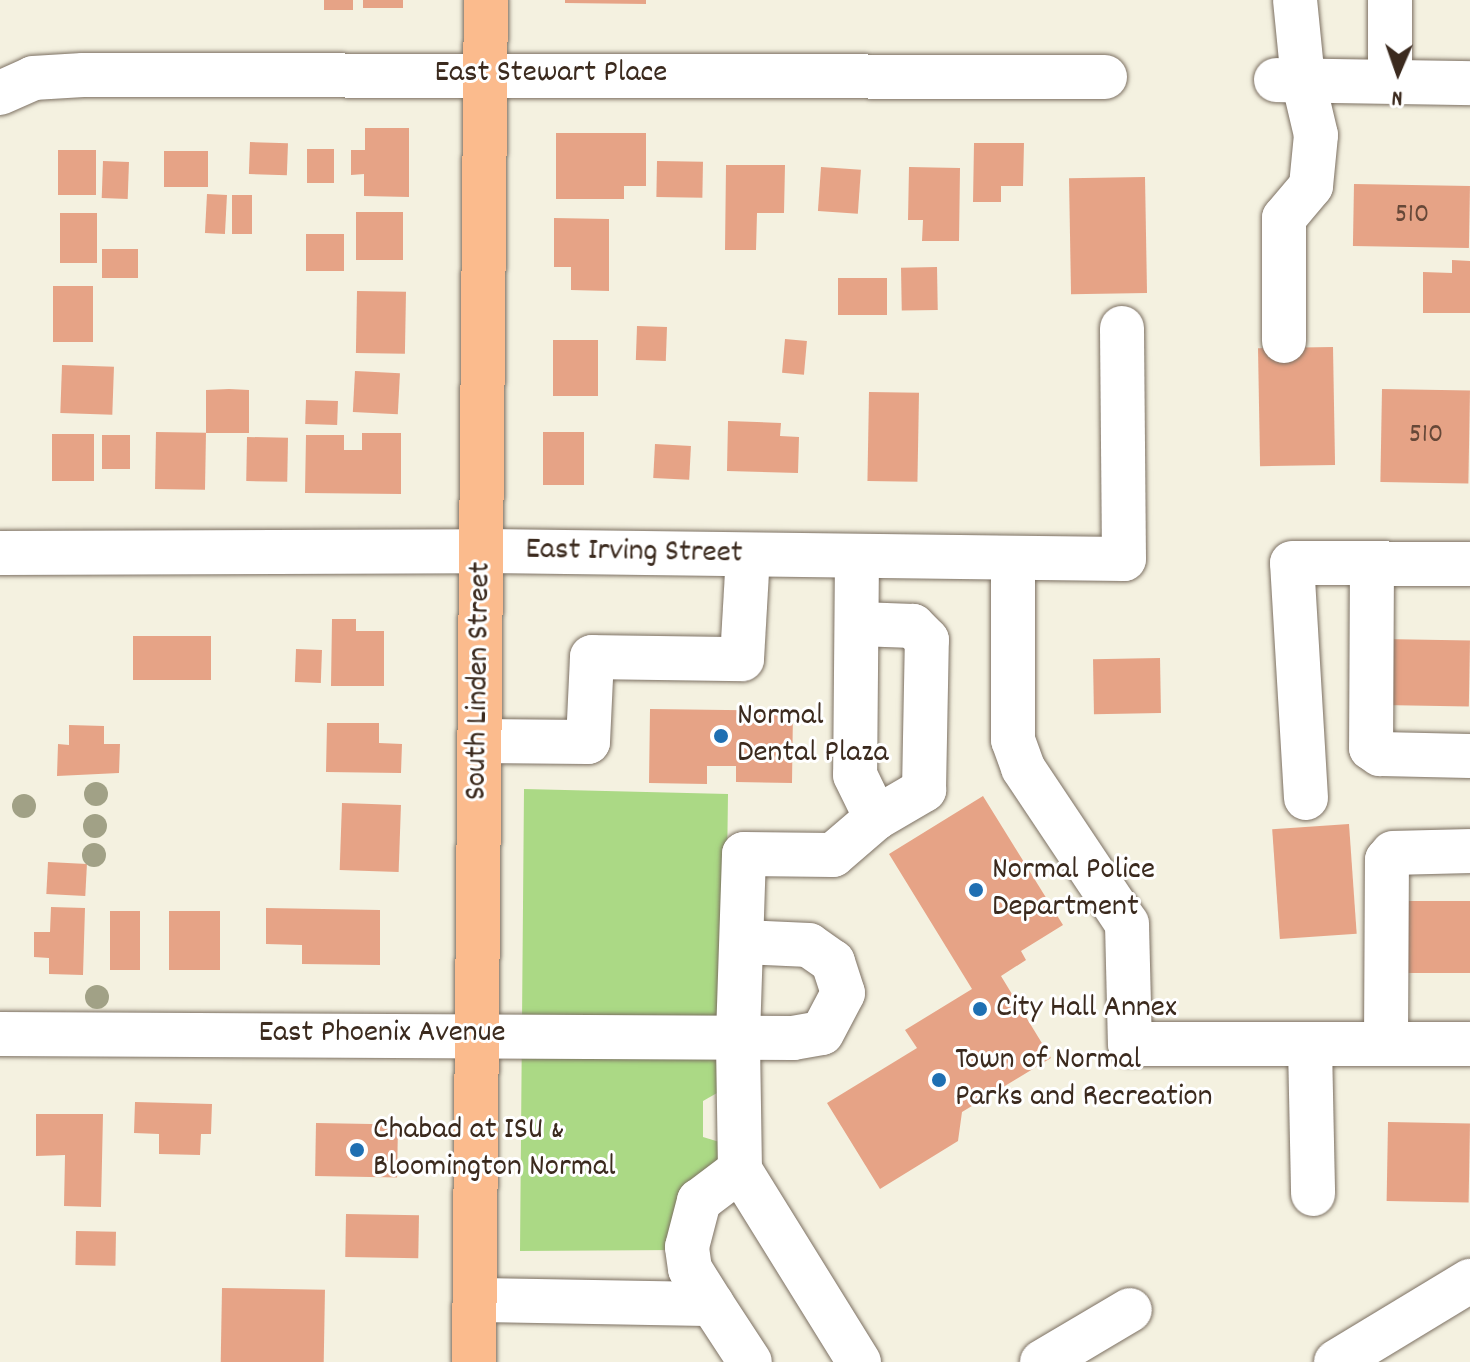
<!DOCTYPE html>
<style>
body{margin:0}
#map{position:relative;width:1470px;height:1362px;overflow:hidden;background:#f4f1e0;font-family:Dekko,sans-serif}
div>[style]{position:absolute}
.green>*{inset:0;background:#abd985}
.building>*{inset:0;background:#e6a386;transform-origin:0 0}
.roads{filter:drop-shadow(0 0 2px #7c7062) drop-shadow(0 0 2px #7c7062)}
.minor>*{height:44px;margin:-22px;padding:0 22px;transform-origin:22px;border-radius:22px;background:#fff}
.major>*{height:44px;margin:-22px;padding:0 22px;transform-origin:22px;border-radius:22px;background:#fbbb8d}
.trees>*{width:24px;height:24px;margin:-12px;border-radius:50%;background:#a1a186}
.dots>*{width:22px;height:22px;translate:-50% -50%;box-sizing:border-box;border:4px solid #fff;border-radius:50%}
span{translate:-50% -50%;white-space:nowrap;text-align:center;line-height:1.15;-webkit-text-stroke:6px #fff;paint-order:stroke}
.number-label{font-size:28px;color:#664838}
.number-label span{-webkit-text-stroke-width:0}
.street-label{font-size:32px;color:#3b2a1e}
.poi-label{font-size:32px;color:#3b2a1e}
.left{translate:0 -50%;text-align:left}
.north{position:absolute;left:1358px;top:32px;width:80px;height:80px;-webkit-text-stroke:6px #fff;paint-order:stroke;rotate:182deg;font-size:22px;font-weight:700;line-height:32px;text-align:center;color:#3b2a1e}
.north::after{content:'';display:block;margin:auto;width:28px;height:36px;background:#3b2a1e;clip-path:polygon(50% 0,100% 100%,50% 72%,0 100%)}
</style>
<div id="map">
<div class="green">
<i style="clip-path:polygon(524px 789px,728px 794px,724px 1089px,703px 1101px,703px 1137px,726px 1144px,676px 1250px,520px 1251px)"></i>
</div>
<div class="building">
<i style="left:324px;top:0;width:29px;height:10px"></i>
<i style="left:363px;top:0;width:40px;height:8px"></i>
<i style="clip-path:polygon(565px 0,646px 0,646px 4px,565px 3px)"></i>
<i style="clip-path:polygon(365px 128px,409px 128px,409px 197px,364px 196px,364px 174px,351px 175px,351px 150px,365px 150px)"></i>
<i style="clip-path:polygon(556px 133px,646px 133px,646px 186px,624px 186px,624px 199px,556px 199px)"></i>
<i style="left:250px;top:142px;width:38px;height:32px;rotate:2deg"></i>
<i style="clip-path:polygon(974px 143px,1024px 143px,1023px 186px,1001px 186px,1001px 202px,973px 202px)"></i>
<i style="left:307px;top:149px;width:27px;height:34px"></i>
<i style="left:96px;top:150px;width:45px;height:38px;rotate:90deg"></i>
<i style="left:164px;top:151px;width:44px;height:36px"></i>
<i style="left:103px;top:161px;width:26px;height:37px;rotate:2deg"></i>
<i style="left:657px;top:161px;width:46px;height:36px;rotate:1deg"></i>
<i style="clip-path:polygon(726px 165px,785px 165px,784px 213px,757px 213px,756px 250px,725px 250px)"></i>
<i style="left:821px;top:167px;width:40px;height:44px;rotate:4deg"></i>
<i style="clip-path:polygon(909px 167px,960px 168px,959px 241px,922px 241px,923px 220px,908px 220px)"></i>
<i style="left:1145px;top:177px;width:116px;height:76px;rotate:89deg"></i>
<i style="left:1354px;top:184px;width:116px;height:62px;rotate:1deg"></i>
<i style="left:207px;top:194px;width:20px;height:39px;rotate:3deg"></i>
<i style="left:232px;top:195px;width:20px;height:39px"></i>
<i style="left:356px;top:212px;width:47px;height:48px"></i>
<i style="left:97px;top:213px;width:50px;height:37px;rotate:90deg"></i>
<i style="clip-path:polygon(554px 218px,609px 219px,609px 291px,571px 290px,571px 267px,554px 267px)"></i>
<i style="left:306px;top:234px;width:38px;height:37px"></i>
<i style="left:102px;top:249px;width:36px;height:29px"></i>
<i style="clip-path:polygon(1452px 260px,1470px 261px,1470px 313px,1423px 313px,1423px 272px,1452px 273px)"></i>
<i style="left:937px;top:267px;width:43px;height:36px;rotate:89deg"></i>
<i style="left:838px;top:278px;width:49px;height:37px"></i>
<i style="left:53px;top:286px;width:40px;height:56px"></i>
<i style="left:357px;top:291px;width:49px;height:62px;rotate:1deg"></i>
<i style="left:637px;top:326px;width:30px;height:34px;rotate:2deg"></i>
<i style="left:785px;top:339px;width:22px;height:34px;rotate:5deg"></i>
<i style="left:553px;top:340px;width:45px;height:56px"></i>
<i style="left:1333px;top:347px;width:118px;height:75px;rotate:89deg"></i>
<i style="left:62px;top:365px;width:52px;height:48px;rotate:2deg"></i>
<i style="left:355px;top:371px;width:45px;height:41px;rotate:3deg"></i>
<i style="clip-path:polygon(229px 389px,249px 390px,249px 433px,206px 433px,206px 390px)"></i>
<i style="left:1382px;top:389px;width:88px;height:93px;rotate:1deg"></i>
<i style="left:869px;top:392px;width:50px;height:89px;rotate:1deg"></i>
<i style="left:306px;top:400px;width:32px;height:24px;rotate:2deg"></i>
<i style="clip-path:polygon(728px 421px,781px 423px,780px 436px,799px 437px,798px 473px,727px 471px)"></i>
<i style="left:156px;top:432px;width:50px;height:57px;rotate:1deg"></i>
<i style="left:543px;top:432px;width:41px;height:53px"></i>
<i style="clip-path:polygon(362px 433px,401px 433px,401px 494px,305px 493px,306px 435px,344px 435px,344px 450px,362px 450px)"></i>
<i style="left:52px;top:434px;width:42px;height:47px"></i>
<i style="left:130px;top:435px;width:34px;height:28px;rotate:90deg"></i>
<i style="left:247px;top:437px;width:41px;height:44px;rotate:1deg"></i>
<i style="left:655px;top:444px;width:36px;height:34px;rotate:3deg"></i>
<i style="clip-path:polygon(332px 619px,356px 619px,356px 631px,384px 631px,384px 686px,331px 686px)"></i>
<i style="left:133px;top:636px;width:78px;height:44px"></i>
<i style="left:1383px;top:639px;width:87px;height:66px;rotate:1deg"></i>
<i style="left:296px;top:649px;width:26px;height:33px;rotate:2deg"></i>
<i style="left:1160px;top:658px;width:55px;height:67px;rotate:89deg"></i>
<i style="clip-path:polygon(650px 709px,793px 711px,792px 783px,736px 782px,736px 766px,707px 766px,707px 784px,649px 783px)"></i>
<i style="clip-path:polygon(327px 723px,379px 723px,379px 743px,402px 744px,401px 773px,326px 772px)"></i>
<i style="clip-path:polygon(69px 725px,104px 726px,104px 744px,120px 744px,119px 773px,57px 776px,58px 744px,69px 745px)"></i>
<i style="clip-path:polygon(983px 796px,1063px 925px,1021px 951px,1026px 960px,1001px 976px,1051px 1058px,962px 1112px,958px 1141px,880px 1189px,827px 1103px,917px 1048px,905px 1030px,972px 989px,889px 854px)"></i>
<i style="left:342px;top:803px;width:59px;height:67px;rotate:2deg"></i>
<i style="left:1349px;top:824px;width:110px;height:77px;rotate:86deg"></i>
<i style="left:48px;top:862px;width:39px;height:32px;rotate:3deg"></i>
<i style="left:1401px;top:901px;width:69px;height:72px"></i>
<i style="clip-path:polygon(51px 907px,85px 908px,83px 975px,49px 974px,49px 958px,34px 957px,34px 932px,50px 932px)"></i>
<i style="clip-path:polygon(266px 908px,380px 910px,380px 965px,302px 964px,302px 945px,266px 944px)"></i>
<i style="left:110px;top:911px;width:30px;height:59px"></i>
<i style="left:169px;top:911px;width:51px;height:59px"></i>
<i style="clip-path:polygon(135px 1102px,212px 1104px,211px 1134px,201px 1134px,200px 1155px,159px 1154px,159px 1134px,134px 1133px)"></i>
<i style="clip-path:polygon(36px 1114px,103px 1114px,101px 1207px,64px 1206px,65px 1155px,36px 1156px)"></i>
<i style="left:1388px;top:1122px;width:82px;height:79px;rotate:1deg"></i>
<i style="left:316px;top:1123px;width:82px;height:53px;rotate:1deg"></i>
<i style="left:346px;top:1214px;width:73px;height:43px;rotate:1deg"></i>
<i style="left:76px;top:1231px;width:40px;height:34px;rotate:1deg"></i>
<i style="left:222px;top:1288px;width:103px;height:74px;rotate:1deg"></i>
</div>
<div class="roads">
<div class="minor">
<i style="left:1276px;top:80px;width:194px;rotate:0.9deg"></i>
<i style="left:1390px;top:81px;width:81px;rotate:-90deg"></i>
<i style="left:0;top:93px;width:36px;rotate:-24deg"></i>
<i style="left:33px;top:78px;width:50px;rotate:-3.4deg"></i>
<i style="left:83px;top:75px;width:1022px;rotate:0.11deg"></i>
<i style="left:1284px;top:341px;width:123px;rotate:-90deg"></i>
<i style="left:1284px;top:218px;width:42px;rotate:-49.8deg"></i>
<i style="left:1311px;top:186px;width:51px;rotate:-84.4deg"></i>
<i style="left:1316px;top:135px;width:57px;rotate:-103.3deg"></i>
<i style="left:1303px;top:80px;width:80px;rotate:-95.7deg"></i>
<i style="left:0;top:553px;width:481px;rotate:-0.2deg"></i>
<i style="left:481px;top:551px;width:643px;rotate:0.71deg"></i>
<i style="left:1124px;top:559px;width:231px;rotate:-90.5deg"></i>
<i style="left:857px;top:557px;width:218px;rotate:90.5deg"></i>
<i style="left:855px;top:775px;width:48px;rotate:64deg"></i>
<i style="left:1013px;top:558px;width:182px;rotate:90deg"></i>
<i style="left:1013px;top:740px;width:30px;rotate:70deg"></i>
<i style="left:1023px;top:768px;width:187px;rotate:56.3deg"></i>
<i style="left:1127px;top:924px;width:120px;rotate:88.6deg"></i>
<i style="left:1130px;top:1044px;width:340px"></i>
<i style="left:1372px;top:563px;width:185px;rotate:90.3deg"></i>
<i style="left:1371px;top:748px;width:11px;rotate:34deg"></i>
<i style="left:1380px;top:754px;width:90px;rotate:1.3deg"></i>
<i style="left:479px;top:741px;width:109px;rotate:0.5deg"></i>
<i style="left:588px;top:742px;width:85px;rotate:-87.3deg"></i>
<i style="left:592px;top:657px;width:150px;rotate:0.8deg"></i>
<i style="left:742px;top:659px;width:104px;rotate:-86.7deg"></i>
<i style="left:1306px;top:798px;width:235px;rotate:-93.4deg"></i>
<i style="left:1292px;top:563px;width:178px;rotate:0.3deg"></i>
<i style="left:0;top:1034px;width:793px;rotate:0.29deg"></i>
<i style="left:793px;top:1038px;width:29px;rotate:-10deg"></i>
<i style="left:822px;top:1033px;width:45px;rotate:-62.3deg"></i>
<i style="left:843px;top:993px;width:33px;rotate:-108deg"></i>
<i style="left:833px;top:962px;width:29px;rotate:-145deg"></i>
<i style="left:809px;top:945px;width:66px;rotate:-177.4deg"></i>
<i style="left:1386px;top:1043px;width:183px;rotate:-89.7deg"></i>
<i style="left:1387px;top:860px;width:9px;rotate:-49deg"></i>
<i style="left:1393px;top:853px;width:77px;rotate:-1.5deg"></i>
<i style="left:1310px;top:1046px;width:148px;rotate:88.8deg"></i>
<i style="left:475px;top:1300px;width:237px;rotate:1deg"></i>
<i style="left:712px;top:1304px;width:69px;rotate:56.8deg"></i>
<i style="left:712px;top:1304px;width:41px;rotate:-122.2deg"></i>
<i style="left:690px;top:1269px;width:22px;rotate:-98deg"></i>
<i style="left:687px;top:1247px;width:48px;rotate:-75.4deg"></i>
<i style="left:699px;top:1201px;width:51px;rotate:-37.1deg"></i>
<i style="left:859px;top:1362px;width:226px;rotate:-121.8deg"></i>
<i style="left:740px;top:1170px;width:134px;rotate:-90.9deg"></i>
<i style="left:738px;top:1036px;width:182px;rotate:-88.1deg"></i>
<i style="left:744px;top:854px;width:89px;rotate:0.6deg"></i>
<i style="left:833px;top:855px;width:57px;rotate:-40.7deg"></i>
<i style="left:876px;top:818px;width:56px;rotate:-30.3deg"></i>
<i style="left:924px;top:790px;width:150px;rotate:-88.9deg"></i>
<i style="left:927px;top:640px;width:20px;rotate:-135deg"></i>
<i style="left:913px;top:626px;width:54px;rotate:-177.9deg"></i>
<i style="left:1042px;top:1362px;width:102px;rotate:-30.6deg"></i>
<i style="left:1336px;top:1362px;width:157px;rotate:-31.2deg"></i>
</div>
<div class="major">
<i style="left:474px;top:1362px;width:1362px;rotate:-89.5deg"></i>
</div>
</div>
<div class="trees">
<i style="left:96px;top:794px"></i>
<i style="left:24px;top:806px"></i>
<i style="left:95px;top:826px"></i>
<i style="left:94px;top:855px"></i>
<i style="left:97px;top:997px"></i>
</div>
<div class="dots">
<i style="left:721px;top:736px;background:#1f6fb2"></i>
<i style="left:976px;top:890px;background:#1f6fb2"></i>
<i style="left:980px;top:1009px;background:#1f6fb2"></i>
<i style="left:939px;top:1080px;background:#1f6fb2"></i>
<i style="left:357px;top:1150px;background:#1f6fb2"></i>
</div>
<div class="number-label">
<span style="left:1412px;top:216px">510</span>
<span style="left:1426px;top:436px">510</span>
</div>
<div class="street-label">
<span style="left:551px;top:74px">East Stewart Place</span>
<span style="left:634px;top:553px;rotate:1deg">East Irving Street</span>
<span style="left:480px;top:681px;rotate:-89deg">South Linden Street</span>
<span style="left:382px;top:1034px">East Phoenix Avenue</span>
</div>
<div class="poi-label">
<span class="left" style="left:737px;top:736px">Normal<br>Dental Plaza</span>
<span class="left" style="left:992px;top:890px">Normal Police<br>Department</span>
<span class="left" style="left:996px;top:1009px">City Hall Annex</span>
<span class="left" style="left:955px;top:1080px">Town of Normal<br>Parks and Recreation</span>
<span class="left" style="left:373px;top:1150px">Chabad at ISU &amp;<br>Bloomington Normal</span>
</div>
<div class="north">N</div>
</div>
